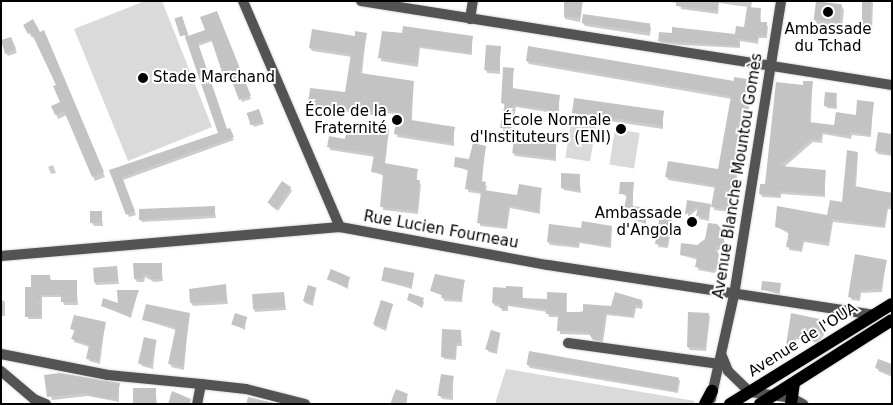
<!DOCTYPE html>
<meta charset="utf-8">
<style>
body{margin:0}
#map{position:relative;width:893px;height:405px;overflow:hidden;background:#fff;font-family:"DejaVu Sans",sans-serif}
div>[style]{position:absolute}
.green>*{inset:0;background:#dadada;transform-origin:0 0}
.shadow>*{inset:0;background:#0003}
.building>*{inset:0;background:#c3c3c3;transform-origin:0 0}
.roads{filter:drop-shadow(0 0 1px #dbdbdb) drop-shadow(0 0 1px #dbdbdb)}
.minor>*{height:10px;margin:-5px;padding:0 5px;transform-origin:5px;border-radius:5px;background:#535353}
.major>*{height:12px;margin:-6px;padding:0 6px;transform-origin:6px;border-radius:6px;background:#000}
.dots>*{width:14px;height:14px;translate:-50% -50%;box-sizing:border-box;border:2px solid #fff;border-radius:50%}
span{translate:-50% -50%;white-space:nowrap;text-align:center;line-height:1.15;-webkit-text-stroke:4px #fff;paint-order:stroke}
.poi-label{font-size:15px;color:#000}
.left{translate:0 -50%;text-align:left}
.right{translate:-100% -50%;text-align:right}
.street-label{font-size:15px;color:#000}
.frame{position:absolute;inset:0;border:2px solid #000;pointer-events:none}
</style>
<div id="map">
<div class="green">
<i style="clip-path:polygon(145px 1px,162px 1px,212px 127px,128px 161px,74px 29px)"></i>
<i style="left:571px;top:122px;width:25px;height:36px;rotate:9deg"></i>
<i style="left:615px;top:129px;width:25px;height:36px;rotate:9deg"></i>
<i style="clip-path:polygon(506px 369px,695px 401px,693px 404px,495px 404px)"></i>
</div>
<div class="shadow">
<i style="clip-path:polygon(566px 1px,583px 1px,580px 22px,565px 19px)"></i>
<i style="clip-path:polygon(660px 1px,752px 1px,751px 8px,760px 10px,761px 23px,768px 26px,767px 38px,759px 38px,758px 44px,740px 41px,740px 48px,661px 44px,659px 41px,673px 34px,736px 36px,745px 28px,748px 7px,719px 3px,718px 14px,681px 9px,680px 3px)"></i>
<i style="clip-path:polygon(863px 1px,873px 1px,872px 34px,863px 30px)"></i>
<i style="clip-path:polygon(817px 2px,841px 5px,844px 10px,842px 28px,818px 25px,815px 20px)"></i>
<i style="clip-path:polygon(218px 15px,251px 99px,242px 102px,232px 75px,226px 77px,224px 74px,213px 41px,198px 46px,227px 130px,234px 140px,123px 180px,136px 215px,129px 217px,111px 170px,219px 133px,186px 38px,176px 20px,183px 21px,189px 37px,207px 31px)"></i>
<i style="clip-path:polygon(583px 23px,649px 25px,651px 28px,650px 36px,585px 26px)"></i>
<i style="clip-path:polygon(25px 25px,46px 36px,105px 177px,95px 181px,67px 115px,58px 119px,56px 114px,61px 103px,57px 86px,34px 36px,32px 38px)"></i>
<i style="clip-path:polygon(383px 32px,472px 37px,472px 55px,420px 48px,418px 67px,381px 61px)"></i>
<i style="clip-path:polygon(366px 34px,362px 75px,413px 82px,412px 121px,454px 128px,454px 146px,397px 137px,398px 115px,396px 114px,373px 112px,373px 115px,311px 107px,309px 104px,346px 94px,352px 57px,312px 51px,310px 48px)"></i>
<i style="clip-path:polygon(12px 41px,17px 53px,8px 56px,6px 53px)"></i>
<i style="clip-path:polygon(500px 48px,500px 74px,487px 73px,486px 70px)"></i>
<i style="clip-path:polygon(527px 61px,735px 82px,753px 81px,731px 212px,714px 210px,716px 188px,668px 180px,667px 177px,719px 171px,732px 99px,529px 64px)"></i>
<i style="clip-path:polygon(513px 69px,513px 90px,559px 96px,559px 114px,516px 107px,511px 132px,503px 131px,506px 106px,502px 103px)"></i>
<i style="clip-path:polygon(812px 83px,811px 123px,835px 127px,857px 116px,873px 103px,871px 137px,852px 135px,851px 139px,823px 134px,822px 143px,813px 142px,783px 168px,825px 171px,825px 197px,781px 194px,781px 198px,762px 197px,760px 193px,766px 186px,804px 87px)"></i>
<i style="clip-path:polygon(836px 94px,837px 109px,827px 108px,825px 105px)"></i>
<i style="clip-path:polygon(663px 112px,663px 129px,575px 116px,573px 113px)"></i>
<i style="clip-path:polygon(260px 113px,264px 124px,254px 127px,253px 124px)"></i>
<i style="clip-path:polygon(389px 130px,385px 165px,417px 170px,417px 181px,421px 185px,418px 214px,383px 210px,384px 176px,372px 171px,375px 157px,330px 150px,329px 147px)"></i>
<i style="clip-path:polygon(892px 135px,892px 156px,878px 154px,876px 151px)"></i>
<i style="clip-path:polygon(556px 144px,556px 161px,515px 156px,513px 153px)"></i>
<i style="clip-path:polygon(485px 147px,482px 183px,487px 186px,486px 191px,518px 197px,541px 189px,540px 214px,510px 208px,507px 229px,480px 226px,482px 194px,468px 192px,469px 171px,455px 166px,470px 160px)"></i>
<i style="clip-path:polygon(858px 153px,856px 188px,892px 193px,892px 210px,888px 209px,885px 228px,833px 222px,829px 246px,804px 242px,802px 252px,789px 250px,789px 234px,776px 226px,828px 217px,843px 203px)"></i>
<i style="clip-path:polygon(53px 165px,56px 173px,51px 174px,48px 167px)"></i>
<i style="clip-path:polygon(579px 175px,581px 193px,564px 190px,562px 187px)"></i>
<i style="clip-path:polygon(633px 183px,633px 207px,647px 210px,646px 224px,624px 217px,627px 197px,621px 193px)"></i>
<i style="clip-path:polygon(290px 188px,292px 191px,278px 211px,271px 206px,269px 203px)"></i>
<i style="clip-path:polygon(688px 202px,710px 206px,709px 221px,699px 219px,698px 209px,688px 217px)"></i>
<i style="clip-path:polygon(214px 207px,216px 218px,142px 222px,140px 219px)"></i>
<i style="clip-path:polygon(674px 207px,668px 248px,658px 247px,661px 215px)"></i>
<i style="clip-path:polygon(101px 213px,103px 226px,94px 226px,92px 223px)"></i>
<i style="clip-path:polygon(612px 227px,611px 248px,580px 243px,579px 248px,550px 245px,548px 242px,582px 229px)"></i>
<i style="clip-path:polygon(723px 233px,725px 245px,716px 252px,725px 265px,714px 273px,698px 270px,698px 260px,681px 255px)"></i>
<i style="clip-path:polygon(886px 261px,882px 292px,861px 293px,860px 301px,852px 300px,850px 297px)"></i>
<i style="clip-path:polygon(161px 264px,163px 281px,154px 282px,145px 277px,144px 282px,137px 282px,135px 279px)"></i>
<i style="clip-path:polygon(117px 267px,119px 284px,96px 285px,95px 282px)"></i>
<i style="clip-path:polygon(413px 274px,412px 289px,383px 281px)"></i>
<i style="clip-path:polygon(50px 276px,51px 281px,76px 281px,78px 305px,64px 305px,62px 297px,42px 297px,42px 319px,28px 319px,33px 288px)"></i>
<i style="clip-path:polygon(349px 278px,348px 289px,328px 279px)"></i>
<i style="clip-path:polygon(464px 281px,462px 302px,444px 301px,443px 296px,431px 291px)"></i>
<i style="clip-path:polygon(780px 284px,780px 295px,762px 289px)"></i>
<i style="clip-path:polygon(225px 286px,228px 304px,193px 306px,191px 303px)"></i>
<i style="clip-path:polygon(522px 288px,523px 299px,548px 300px,566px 294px,567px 314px,642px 301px,643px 304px,642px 309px,636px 308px,634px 318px,607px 315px,603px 343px,596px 342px,591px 335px,560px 334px,559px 317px,549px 317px,548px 312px,508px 306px,508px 311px,502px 311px,501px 307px,495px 306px,493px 303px)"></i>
<i style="clip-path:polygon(316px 289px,313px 306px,305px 303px,303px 300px)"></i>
<i style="clip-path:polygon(138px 291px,131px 318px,102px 306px,119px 305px)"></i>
<i style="clip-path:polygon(284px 293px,286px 310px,255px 312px,254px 309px)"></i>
<i style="clip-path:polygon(1px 299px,5px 302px,5px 316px,1px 316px)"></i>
<i style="clip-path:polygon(408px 300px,423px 300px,424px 303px,422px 308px)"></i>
<i style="clip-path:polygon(392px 305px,386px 331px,375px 326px,373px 323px)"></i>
<i style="clip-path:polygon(689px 313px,708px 314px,710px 317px,706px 351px,690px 350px,688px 347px)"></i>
<i style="clip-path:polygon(189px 314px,184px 370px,171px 367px,176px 330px,144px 320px)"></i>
<i style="clip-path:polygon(792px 315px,824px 321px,824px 335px,818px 343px,796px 339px,795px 348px,789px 347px)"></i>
<i style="clip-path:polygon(246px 318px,245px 330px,233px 324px)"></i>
<i style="clip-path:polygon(105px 324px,100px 364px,89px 361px,90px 347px,74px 342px,75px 332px,71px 328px)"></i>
<i style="clip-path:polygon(461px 331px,462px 346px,457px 346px,456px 360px,444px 359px,442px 356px)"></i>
<i style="clip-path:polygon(500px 334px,497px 354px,489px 352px,487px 349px)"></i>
<i style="clip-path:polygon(156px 341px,153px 369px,142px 366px,140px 363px)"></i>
<i style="clip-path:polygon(879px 361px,892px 366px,892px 377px,878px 371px)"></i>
<i style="clip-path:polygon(528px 365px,678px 378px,680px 381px,678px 393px,530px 368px)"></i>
<i style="clip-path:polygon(46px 376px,119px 384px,119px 402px,88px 396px,52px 400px)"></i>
<i style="clip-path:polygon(453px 377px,453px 400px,442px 399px,440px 396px)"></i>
<i style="clip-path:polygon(155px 389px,157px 404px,134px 404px)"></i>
<i style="clip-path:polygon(407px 395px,407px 404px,392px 404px)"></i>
</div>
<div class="building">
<i style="left:564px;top:1px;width:17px;height:16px"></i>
<i style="clip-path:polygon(676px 1px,718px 1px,717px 11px,676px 6px)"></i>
<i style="left:816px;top:1px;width:26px;height:19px;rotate:7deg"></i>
<i style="left:862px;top:1px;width:9px;height:30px"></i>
<i style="clip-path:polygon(747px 7px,761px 8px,760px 22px,767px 22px,766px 36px,758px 35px,757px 41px,739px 39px,739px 46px,658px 41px,659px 32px,672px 33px,672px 27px,735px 34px,736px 26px,744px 27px)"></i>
<i style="clip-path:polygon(217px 11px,251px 96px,239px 100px,229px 73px,223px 75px,211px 39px,198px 43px,227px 129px,230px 128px,234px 137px,122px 177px,135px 211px,126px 215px,109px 170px,218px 133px,185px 37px,205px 30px,200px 17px)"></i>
<i style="left:583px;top:14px;width:68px;height:9px;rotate:8deg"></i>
<i style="left:182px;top:16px;width:19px;height:8px;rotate:72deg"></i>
<i style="clip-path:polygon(33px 19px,40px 32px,44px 30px,104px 172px,92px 177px,64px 111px,55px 115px,51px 106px,60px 102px,53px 86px,56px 85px,31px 32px,28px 34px,23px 25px)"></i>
<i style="clip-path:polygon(403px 26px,473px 36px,471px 53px,419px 46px,417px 64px,378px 58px,382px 31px,402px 33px)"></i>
<i style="clip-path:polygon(312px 29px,355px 36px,355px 31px,367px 33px,360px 73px,414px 81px,411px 120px,455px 127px,452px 143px,394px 134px,397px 113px,393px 111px,372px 109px,372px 112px,308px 104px,310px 88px,345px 92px,351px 54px,309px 48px)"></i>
<i style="clip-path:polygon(11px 37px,16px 49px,5px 54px,1px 40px)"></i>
<i style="left:486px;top:45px;width:15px;height:25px;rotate:4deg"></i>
<i style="clip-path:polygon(528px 46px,734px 81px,734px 77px,754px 80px,730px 210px,711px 207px,715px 186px,665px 177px,668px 161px,718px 169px,731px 96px,526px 61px)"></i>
<i style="clip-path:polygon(503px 67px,514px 68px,512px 88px,560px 95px,558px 111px,514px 105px,510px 129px,500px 128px,505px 103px,501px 103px)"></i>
<i style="clip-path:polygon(803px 81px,813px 81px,809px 122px,834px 125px,836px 112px,856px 115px,857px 100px,874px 102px,870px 135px,850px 132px,850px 136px,822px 132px,820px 140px,811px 139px,780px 166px,826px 170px,824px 195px,780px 191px,779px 196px,759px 194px,760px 184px,765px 184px,776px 82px,803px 85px)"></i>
<i style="left:825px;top:92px;width:12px;height:14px;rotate:5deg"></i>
<i style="left:574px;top:98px;width:91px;height:15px;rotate:8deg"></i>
<i style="left:259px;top:109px;width:13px;height:13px;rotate:72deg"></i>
<i style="clip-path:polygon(348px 123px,389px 129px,384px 163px,418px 169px,416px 180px,420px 180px,417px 211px,380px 207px,383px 174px,371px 172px,374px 154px,327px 147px,329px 136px,345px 139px)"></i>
<i style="clip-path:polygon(878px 132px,892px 134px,892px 154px,875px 151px)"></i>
<i style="left:514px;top:138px;width:43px;height:15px;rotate:7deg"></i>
<i style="clip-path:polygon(473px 143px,486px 146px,481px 181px,486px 182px,484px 190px,517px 195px,519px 184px,542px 188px,538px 212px,509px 205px,506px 227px,477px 223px,481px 192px,465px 189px,468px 169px,454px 167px,455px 157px,469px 159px)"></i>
<i style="clip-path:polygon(847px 150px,858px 152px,854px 186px,892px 193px,892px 207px,887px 207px,883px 226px,832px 219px,828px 243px,803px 240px,801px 250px,786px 247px,789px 231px,775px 227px,777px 206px,827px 215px,830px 200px,842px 202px)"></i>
<i style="clip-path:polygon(561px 173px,580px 174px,580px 191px,561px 188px)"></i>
<i style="left:282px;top:181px;width:11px;height:26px;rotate:34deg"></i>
<i style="clip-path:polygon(620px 182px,634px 182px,632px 206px,647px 208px,645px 222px,622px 217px,627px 194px,619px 194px)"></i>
<i style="clip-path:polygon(687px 200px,711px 204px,708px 218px,696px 216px,698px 206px,685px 215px)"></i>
<i style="clip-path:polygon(674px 205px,667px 246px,655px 244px,660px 215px)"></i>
<i style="clip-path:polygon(215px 206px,215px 215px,139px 220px,139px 209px)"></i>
<i style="left:102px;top:211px;width:12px;height:12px;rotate:90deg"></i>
<i style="clip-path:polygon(582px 221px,612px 226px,609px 246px,578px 241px,578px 246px,547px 242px,549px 224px,581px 228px)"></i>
<i style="clip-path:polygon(708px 223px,717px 224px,724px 232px,724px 242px,715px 248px,724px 262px,712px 271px,695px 267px,697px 257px,680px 255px,681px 243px,697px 245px,705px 239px)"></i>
<i style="clip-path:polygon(855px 254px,887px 260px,881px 289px,860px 290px,859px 299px,848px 297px)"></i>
<i style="clip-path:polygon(133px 263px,162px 263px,162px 279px,151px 279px,151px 276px,144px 274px,142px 279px,134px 279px)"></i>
<i style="left:117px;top:266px;width:15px;height:24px;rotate:86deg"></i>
<i style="left:384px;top:267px;width:31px;height:14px;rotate:11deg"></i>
<i style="left:331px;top:269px;width:21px;height:11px;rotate:23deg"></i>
<i style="clip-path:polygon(435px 274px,465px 280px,461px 300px,441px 298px,442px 294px,430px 291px)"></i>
<i style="clip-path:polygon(31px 275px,50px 275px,50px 280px,77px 280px,77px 302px,61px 302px,61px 295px,41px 295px,41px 302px,34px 302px,41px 304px,41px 317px,25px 317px,25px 287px,31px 287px)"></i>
<i style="left:762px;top:281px;width:19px;height:9px;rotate:6deg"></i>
<i style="clip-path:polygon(226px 284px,227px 301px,190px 303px,189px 289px)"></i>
<i style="left:308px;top:285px;width:9px;height:16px;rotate:18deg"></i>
<i style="clip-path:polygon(506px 286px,523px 287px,522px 298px,547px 299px,547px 292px,567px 293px,566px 312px,583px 312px,583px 304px,611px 306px,615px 292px,642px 300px,641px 307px,635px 305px,633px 316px,606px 313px,601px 341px,593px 340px,588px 332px,557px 331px,558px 315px,546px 314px,546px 309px,507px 304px,507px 309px,499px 308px,500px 304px,492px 303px,493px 287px,506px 288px)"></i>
<i style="clip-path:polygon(117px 290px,139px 290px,130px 316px,101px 306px,103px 298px,118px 303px)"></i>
<i style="left:284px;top:292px;width:15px;height:32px;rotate:86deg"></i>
<i style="clip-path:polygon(409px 293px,424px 298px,421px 306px,407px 300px)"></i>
<i style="left:381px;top:300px;width:13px;height:25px;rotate:18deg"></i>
<i style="clip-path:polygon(146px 304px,190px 313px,183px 367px,168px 364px,176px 327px,142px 320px)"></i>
<i style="clip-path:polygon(688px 312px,709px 313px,705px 348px,687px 347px)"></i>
<i style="left:235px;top:313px;width:13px;height:12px;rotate:18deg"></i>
<i style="clip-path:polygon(791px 313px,825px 320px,823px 332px,816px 341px,795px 337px,793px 346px,786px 345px)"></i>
<i style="clip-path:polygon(74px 315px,106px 322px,98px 361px,86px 359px,89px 345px,71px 339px,75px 330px,70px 329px)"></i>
<i style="clip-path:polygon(442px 329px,461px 330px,461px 343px,456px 343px,455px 358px,441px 357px)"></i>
<i style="left:491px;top:330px;width:10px;height:20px;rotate:17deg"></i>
<i style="left:144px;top:337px;width:13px;height:27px;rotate:13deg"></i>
<i style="left:529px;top:351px;width:152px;height:14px;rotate:10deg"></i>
<i style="clip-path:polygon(878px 359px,892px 364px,890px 374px,875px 368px)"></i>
<i style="clip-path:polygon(60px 373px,120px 383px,117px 400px,87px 395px,87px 393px,47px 397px,44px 375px)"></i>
<i style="left:441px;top:374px;width:13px;height:22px;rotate:9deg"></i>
<i style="left:133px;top:388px;width:23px;height:16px"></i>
<i style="clip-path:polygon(396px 389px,408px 394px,405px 404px,390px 404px)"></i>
<i style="clip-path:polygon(172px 391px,191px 399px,190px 404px,168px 404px)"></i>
<i style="clip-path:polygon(248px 397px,274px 403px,274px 404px,246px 404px)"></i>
</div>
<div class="roads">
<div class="minor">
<i style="left:243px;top:1px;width:246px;rotate:66.8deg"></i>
<i style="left:361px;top:1px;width:538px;rotate:8.99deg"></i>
<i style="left:470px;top:19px;width:18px;rotate:-81deg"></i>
<i style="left:1px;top:256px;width:340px;rotate:-4.9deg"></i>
<i style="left:340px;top:227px;width:211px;rotate:10.4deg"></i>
<i style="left:548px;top:265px;width:329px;rotate:8.7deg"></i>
<i style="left:568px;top:343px;width:153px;rotate:7.9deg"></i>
<i style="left:1px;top:354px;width:109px;rotate:11.1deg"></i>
<i style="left:108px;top:375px;width:93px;rotate:5.5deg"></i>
<i style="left:201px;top:384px;width:20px;rotate:101deg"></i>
<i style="left:722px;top:356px;width:16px;rotate:68deg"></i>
<i style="left:728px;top:371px;width:30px;rotate:44deg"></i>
<i style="left:750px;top:392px;width:42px;rotate:8.1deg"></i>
<i style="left:792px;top:398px;width:13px;rotate:29deg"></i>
<i style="left:1px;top:371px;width:43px;rotate:40.3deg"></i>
<i style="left:34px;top:399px;width:13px;rotate:23deg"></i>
<i style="left:201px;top:384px;width:45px;rotate:6.3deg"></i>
<i style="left:246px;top:389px;width:61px;rotate:14.3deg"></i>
<i style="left:711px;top:399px;width:107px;rotate:-77.5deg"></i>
<i style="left:734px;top:295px;width:298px;rotate:-80.9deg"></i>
</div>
<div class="major">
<i style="left:705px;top:404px;width:15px;rotate:-62deg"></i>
<i style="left:730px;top:404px;width:190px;rotate:-31.7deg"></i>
<i style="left:760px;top:404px;width:156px;rotate:-32.5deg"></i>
<i style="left:791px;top:404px;width:21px;rotate:-82deg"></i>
</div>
</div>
<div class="dots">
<i style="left:828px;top:12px;background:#000"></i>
<i style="left:143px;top:78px;background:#000"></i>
<i style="left:397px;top:120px;background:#000"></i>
<i style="left:621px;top:129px;background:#000"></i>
<i style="left:692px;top:222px;background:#000"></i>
</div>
<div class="poi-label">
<span style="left:828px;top:38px">Ambassade<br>du Tchad</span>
<span class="left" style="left:153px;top:78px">Stade Marchand</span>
<span class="right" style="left:387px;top:120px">École de la<br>Fraternité</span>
<span class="right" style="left:611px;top:129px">École Normale<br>d'Instituteurs (ENI)</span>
<span class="right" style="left:682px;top:222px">Ambassade<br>d'Angola</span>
</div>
<div class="street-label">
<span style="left:738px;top:176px;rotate:-81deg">Avenue Blanche Mountou Gomès</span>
<span style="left:441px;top:230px;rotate:10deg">Rue Lucien Fourneau</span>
<span style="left:803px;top:340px;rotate:-32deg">Avenue de l'OUA</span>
</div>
<div class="frame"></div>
</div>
